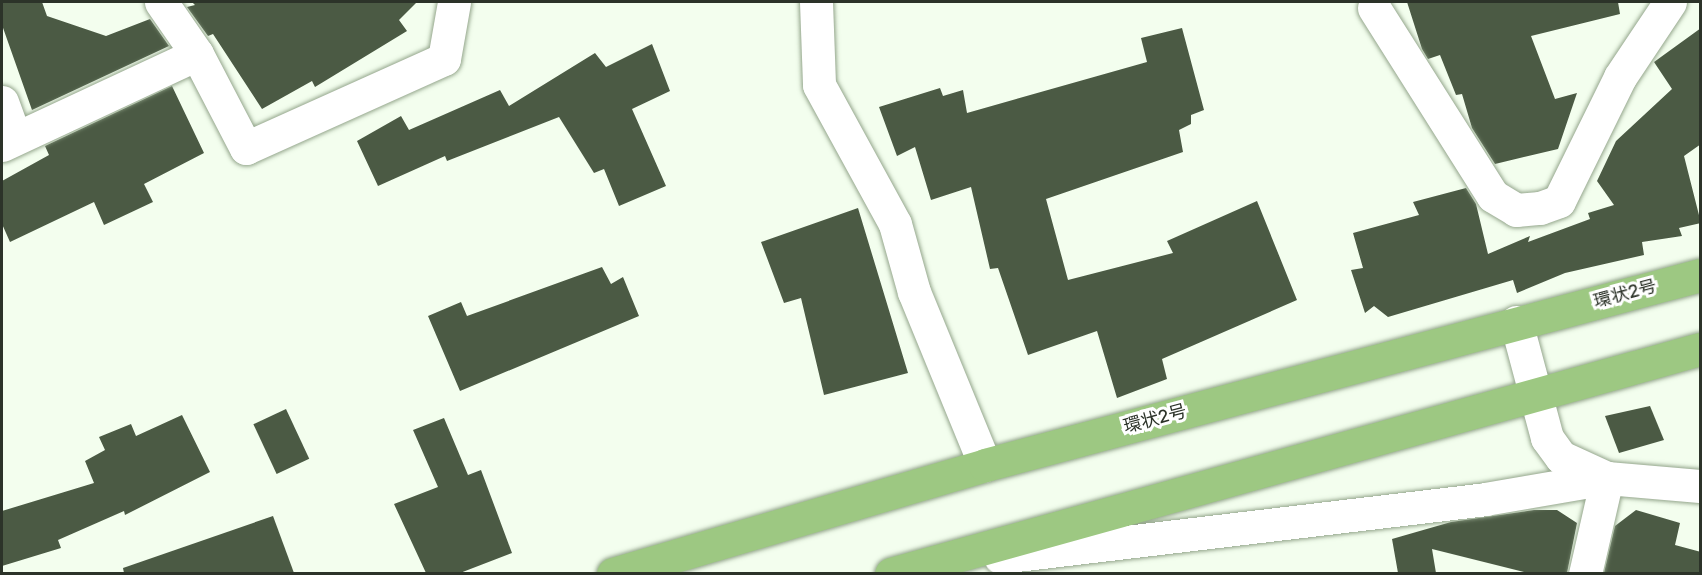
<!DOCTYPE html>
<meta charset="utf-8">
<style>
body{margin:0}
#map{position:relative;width:1702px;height:575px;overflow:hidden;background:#f3feee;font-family:Rubik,"Noto Sans JP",sans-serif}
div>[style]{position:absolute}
.building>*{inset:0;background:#4b5a44;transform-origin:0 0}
.roads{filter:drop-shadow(0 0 2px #94a68c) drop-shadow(0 0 2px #94a68c)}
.minor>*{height:33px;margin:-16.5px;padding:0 16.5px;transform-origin:16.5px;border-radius:16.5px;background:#fff}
.major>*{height:33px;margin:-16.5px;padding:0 16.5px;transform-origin:16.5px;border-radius:16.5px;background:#9dc882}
span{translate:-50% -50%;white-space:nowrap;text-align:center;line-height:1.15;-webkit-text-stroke:6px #fff;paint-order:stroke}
.street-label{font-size:18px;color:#2c3329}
.frame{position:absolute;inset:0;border:3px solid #2c3329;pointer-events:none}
</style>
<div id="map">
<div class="building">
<i style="clip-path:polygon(2px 2px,42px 2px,47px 16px,106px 36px,150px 19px,169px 46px,32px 110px,2px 25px)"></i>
<i style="clip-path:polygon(192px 2px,417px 2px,399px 20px,407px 31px,315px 87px,312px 81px,262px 109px,213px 34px,208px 36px,187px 7px,195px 5px)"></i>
<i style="clip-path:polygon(1407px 2px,1618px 2px,1620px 14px,1531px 36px,1555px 99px,1577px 93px,1558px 149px,1495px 164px,1472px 128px,1462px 94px,1456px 95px,1440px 55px,1428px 59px,1422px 49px)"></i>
<i style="clip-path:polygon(1182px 28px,1204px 110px,1191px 115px,1191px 124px,1179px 130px,1183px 152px,1046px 199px,1068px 280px,1173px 253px,1167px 241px,1257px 201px,1297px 300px,1162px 359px,1167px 379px,1117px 398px,1097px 331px,1028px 355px,998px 268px,990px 269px,971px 187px,931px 200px,915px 147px,897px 156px,879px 107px,940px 88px,943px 96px,963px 90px,967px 113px,1147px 62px,1141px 38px)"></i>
<i style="clip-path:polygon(1701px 28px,1701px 144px,1684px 156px,1701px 223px,1679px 228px,1682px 236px,1642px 242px,1644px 255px,1565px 273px,1517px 293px,1513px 280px,1388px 317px,1374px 306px,1365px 313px,1351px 270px,1363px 268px,1353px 233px,1419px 215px,1413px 202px,1466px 188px,1476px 204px,1488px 254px,1530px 236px,1528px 242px,1590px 219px,1588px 213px,1614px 205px,1597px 181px,1616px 141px,1672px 89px,1654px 62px)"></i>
<i style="clip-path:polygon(652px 44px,670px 91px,632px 109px,666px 186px,619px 206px,604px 169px,594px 173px,559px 117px,447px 161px,445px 156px,378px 186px,357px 141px,401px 116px,409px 130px,500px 90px,509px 106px,595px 53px,606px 67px)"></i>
<i style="clip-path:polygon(172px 86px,204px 153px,144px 184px,153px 202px,104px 225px,94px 202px,10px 242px,2px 224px,2px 181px,49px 155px,45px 146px)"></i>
<i style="clip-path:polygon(858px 208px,908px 373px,824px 395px,801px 298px,784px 303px,761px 242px)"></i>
<i style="clip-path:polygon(602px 267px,611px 284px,623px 277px,639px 316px,460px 391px,428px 316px,461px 302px,467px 316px)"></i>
<i style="clip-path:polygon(1650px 406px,1664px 440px,1619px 453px,1605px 416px)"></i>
<i style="left:286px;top:409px;width:55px;height:36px;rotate:65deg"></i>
<i style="clip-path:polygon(182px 415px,210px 472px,125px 515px,124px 511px,58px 540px,61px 548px,2px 566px,2px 511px,94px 483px,85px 461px,105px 450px,99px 437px,131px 424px,136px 436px)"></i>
<i style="clip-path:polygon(444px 418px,468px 475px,481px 470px,512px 553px,460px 573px,426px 573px,394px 504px,438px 487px,413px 430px)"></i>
<i style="clip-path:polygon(1534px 510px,1557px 510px,1577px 523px,1567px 573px,1528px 573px,1432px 549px,1436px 573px,1398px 573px,1392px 539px,1451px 522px)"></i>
<i style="clip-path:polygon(1636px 510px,1680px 523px,1675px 545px,1701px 552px,1701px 573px,1604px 573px,1615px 526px)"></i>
<i style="clip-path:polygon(273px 516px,294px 573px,124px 573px,123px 568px)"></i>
</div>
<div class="roads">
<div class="minor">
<i style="left:161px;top:2px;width:63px;rotate:55.3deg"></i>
<i style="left:197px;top:54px;width:106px;rotate:62.5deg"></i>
<i style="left:246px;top:148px;width:217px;rotate:-24.2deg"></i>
<i style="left:444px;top:59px;width:58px;rotate:-80deg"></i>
<i style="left:816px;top:2px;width:83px;rotate:87.9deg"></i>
<i style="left:819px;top:85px;width:158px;rotate:61.3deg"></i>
<i style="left:895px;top:224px;width:71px;rotate:74.4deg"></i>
<i style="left:914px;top:292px;width:187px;rotate:67.7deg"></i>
<i style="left:1374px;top:8px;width:222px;rotate:57.7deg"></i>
<i style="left:1493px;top:196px;width:27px;rotate:31deg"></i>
<i style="left:1516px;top:210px;width:24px;rotate:-5deg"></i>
<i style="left:1540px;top:208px;width:20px;rotate:-20deg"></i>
<i style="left:1559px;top:201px;width:138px;rotate:-63.8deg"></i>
<i style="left:1620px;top:77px;width:90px;rotate:-56.3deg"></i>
<i style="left:2px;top:102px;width:38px;rotate:70deg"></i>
<i style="left:2px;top:145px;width:215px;rotate:-25deg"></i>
<i style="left:1516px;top:322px;width:120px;rotate:75deg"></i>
<i style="left:1547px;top:438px;width:24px;rotate:54deg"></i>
<i style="left:1561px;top:457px;width:51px;rotate:24.5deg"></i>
<i style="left:1000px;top:557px;width:488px;rotate:-6.8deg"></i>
<i style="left:1485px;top:499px;width:124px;rotate:-9.8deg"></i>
<i style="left:1607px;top:478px;width:93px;rotate:4.9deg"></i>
<i style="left:1585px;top:574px;width:98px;rotate:-77.1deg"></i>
</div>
<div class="major">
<i style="left:613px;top:574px;width:388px;rotate:-16.3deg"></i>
<i style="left:985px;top:465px;width:740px;rotate:-14.88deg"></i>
<i style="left:891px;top:574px;width:840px;rotate:-15.54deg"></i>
</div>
</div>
<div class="street-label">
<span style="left:1625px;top:294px;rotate:-15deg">環状2号</span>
<span style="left:1155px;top:419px;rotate:-15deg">環状2号</span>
</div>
<div class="frame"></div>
</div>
